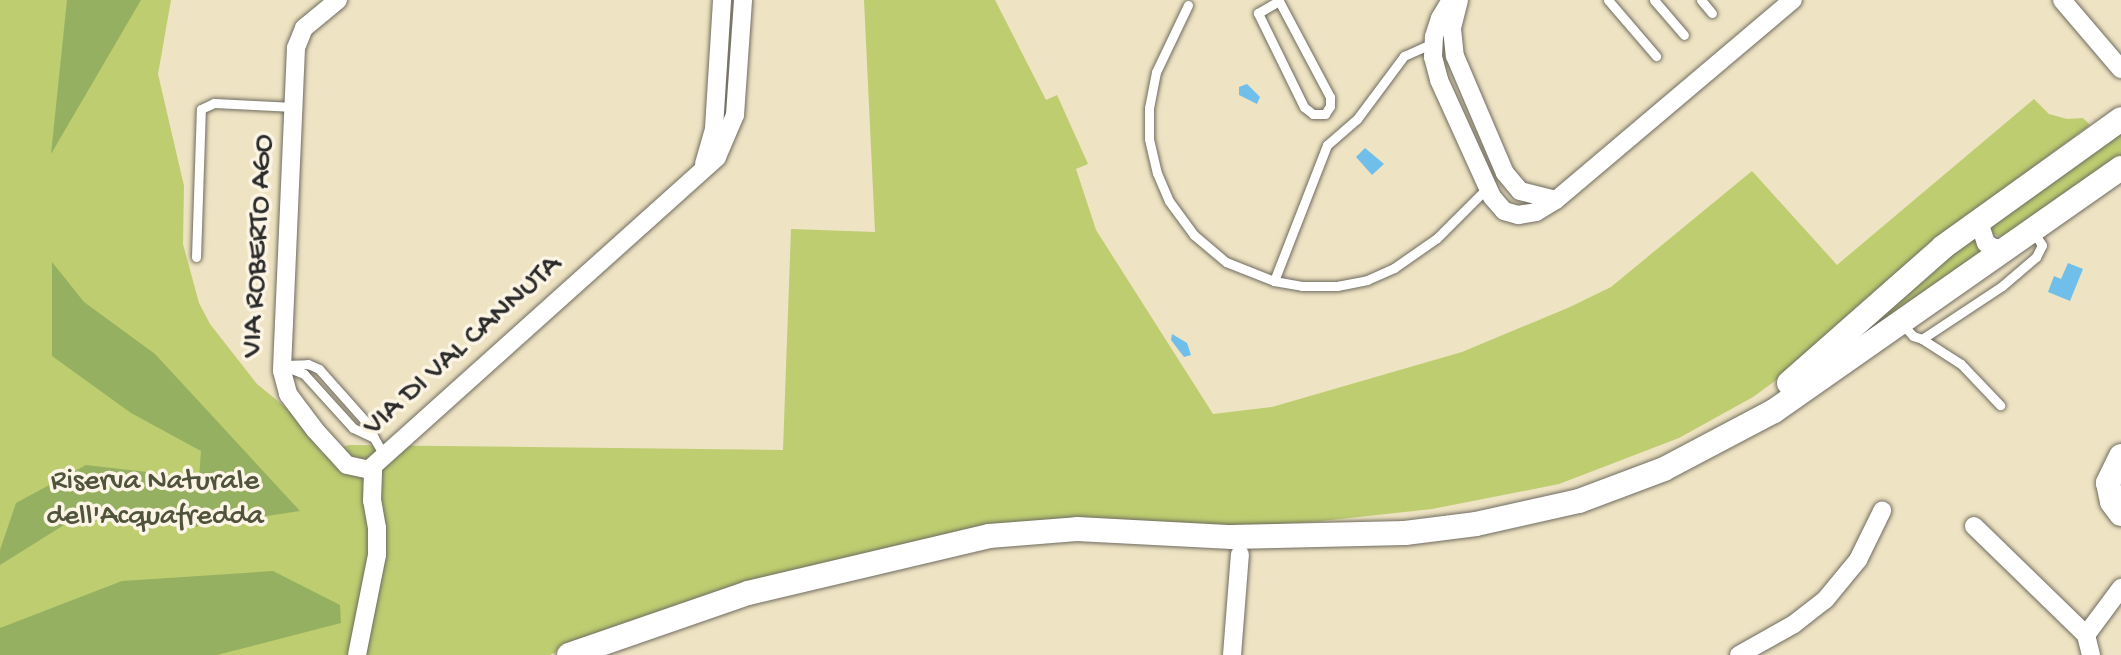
<!DOCTYPE html>
<style>
body{margin:0}
#map{position:relative;width:2121px;height:655px;overflow:hidden;background:#eee3c2;font-family:"Gochi Hand",sans-serif}
div>[style]{position:absolute}
.green>*{inset:0;background:#bdcd70}
.forest>*{inset:0;background:#96b062}
.water>*{inset:0;background:#6fbfea}
.roads{filter:drop-shadow(0 0 2px #6f6b60) drop-shadow(0 0 2px #6f6b60)}
.service>*{height:9px;margin:-4.5px;padding:0 4.5px;transform-origin:4.5px;border-radius:4.5px;background:#fff}
.minor>*{height:18px;margin:-9px;padding:0 9px;transform-origin:9px;border-radius:9px;background:#fff}
.tertiary>*{height:24px;margin:-12px;padding:0 12px;transform-origin:12px;border-radius:12px;background:#fff}
span{translate:-50% -50%;white-space:nowrap;text-align:center;line-height:1.15;-webkit-text-stroke:7px #fcf5e5;paint-order:stroke}
.street-label{font-size:30px;color:#2b2b2b}
.park-label{font-size:30px;color:#50543c}
</style>
<div id="map">
<div class="green">
<i style="clip-path:polygon(0 0,171px 0,158px 74px,184px 186px,183px 244px,199px 303px,210px 324px,257px 384px,290px 411px,323px 454px,349px 445px,783px 450px,791px 229px,875px 232px,864px 0,995px 0,1046px 100px,1057px 95px,1088px 164px,1076px 169px,1096px 230px,1213px 414px,1272px 407px,1462px 352px,1570px 307px,1611px 287px,1752px 171px,1837px 265px,2034px 99px,2049px 114px,2067px 119px,2083px 118px,2090px 125px,1929px 244px,1790px 370px,1753px 397px,1679px 438px,1559px 484px,1432px 509px,1322px 521px,1257px 526px,1102px 523px,700px 599px,549px 655px,0 655px)"></i>
<i style="clip-path:polygon(2121px 128px,2121px 157px,2006px 238px,1993px 234px,1990px 228px)"></i>
<i style="clip-path:polygon(1971px 235px,1985px 253px,1808px 377px)"></i>
</div>
<div class="forest">
<i style="clip-path:polygon(67px 0,141px 0,51px 154px)"></i>
<i style="clip-path:polygon(52px 262px,84px 302px,155px 354px,300px 511px,193px 527px,80px 515px,0 565px,0 550px,16px 503px,86px 465px,199px 478px,201px 451px,131px 413px,52px 356px)"></i>
<i style="clip-path:polygon(273px 571px,340px 605px,341px 623px,217px 655px,0 655px,0 628px,122px 581px)"></i>
</div>
<div class="water">
<i style="clip-path:polygon(1247px 84px,1260px 97px,1257px 104px,1239px 95px,1239px 87px)"></i>
<i style="clip-path:polygon(1365px 148px,1384px 164px,1372px 175px,1356px 157px)"></i>
<i style="clip-path:polygon(2068px 263px,2083px 269px,2070px 301px,2048px 292px,2054px 276px,2061px 279px)"></i>
<i style="clip-path:polygon(1172px 334px,1187px 343px,1191px 355px,1184px 357px,1171px 340px)"></i>
</div>
<div class="roads">
<div class="service">
<i style="left:1608px;top:0;width:74px;rotate:49.4deg"></i>
<i style="left:1654px;top:0;width:46px;rotate:49.4deg"></i>
<i style="left:1701px;top:0;width:17px;rotate:50deg"></i>
<i style="left:1279px;top:1px;width:109px;rotate:62deg"></i>
<i style="left:1330px;top:97px;width:9px;rotate:90deg"></i>
<i style="left:1330px;top:106px;width:9px;rotate:122deg"></i>
<i style="left:1325px;top:114px;width:12px;rotate:180deg"></i>
<i style="left:1313px;top:114px;width:11px;rotate:-142deg"></i>
<i style="left:1304px;top:107px;width:105px;rotate:-116.1deg"></i>
<i style="left:1258px;top:13px;width:24px;rotate:-30deg"></i>
<i style="left:1188px;top:5px;width:74px;rotate:115.5deg"></i>
<i style="left:1156px;top:72px;width:37px;rotate:101deg"></i>
<i style="left:1149px;top:108px;width:31px;rotate:90deg"></i>
<i style="left:1149px;top:139px;width:35px;rotate:77deg"></i>
<i style="left:1157px;top:173px;width:30px;rotate:67deg"></i>
<i style="left:1169px;top:201px;width:42px;rotate:53.7deg"></i>
<i style="left:1194px;top:235px;width:42px;rotate:40.2deg"></i>
<i style="left:1226px;top:262px;width:52px;rotate:21.6deg"></i>
<i style="left:1274px;top:281px;width:28px;rotate:10deg"></i>
<i style="left:1302px;top:286px;width:35px"></i>
<i style="left:1337px;top:286px;width:31px;rotate:-11deg"></i>
<i style="left:1367px;top:280px;width:30px;rotate:-24deg"></i>
<i style="left:1394px;top:268px;width:52px;rotate:-34.9deg"></i>
<i style="left:1437px;top:238px;width:72px;rotate:-45deg"></i>
<i style="left:196px;top:257px;width:148px;rotate:-88.1deg"></i>
<i style="left:201px;top:109px;width:14px;rotate:-25deg"></i>
<i style="left:214px;top:103px;width:80px;rotate:2.9deg"></i>
<i style="left:1274px;top:281px;width:146px;rotate:-68.7deg"></i>
<i style="left:1327px;top:145px;width:40px;rotate:-41deg"></i>
<i style="left:1357px;top:119px;width:79px;rotate:-53.3deg"></i>
<i style="left:1404px;top:56px;width:32px;rotate:-24deg"></i>
<i style="left:1902px;top:324px;width:16px;rotate:47deg"></i>
<i style="left:1913px;top:336px;width:9px;rotate:18deg"></i>
<i style="left:1922px;top:339px;width:96px;rotate:-33.5deg"></i>
<i style="left:2002px;top:286px;width:45px;rotate:-40.5deg"></i>
<i style="left:2036px;top:257px;width:13px;rotate:-63deg"></i>
<i style="left:2042px;top:245px;width:18px;rotate:-124deg"></i>
<i style="left:1922px;top:339px;width:46px;rotate:32.7deg"></i>
<i style="left:1961px;top:364px;width:57px;rotate:46.4deg"></i>
<i style="left:282px;top:365px;width:24px;rotate:22deg"></i>
<i style="left:304px;top:374px;width:73px;rotate:47.8deg"></i>
<i style="left:353px;top:428px;width:23px;rotate:25deg"></i>
<i style="left:374px;top:438px;width:20px;rotate:60deg"></i>
<i style="left:285px;top:365px;width:23px;rotate:-2deg"></i>
<i style="left:308px;top:364px;width:12px;rotate:24deg"></i>
<i style="left:319px;top:369px;width:71px;rotate:48.4deg"></i>
<i style="left:366px;top:422px;width:18px;rotate:63deg"></i>
</div>
<div class="minor">
<i style="left:338px;top:0;width:44px;rotate:140.5deg"></i>
<i style="left:304px;top:28px;width:22px;rotate:112deg"></i>
<i style="left:296px;top:48px;width:323px;rotate:92.5deg"></i>
<i style="left:282px;top:371px;width:24px;rotate:75deg"></i>
<i style="left:288px;top:394px;width:45px;rotate:53.1deg"></i>
<i style="left:315px;top:430px;width:47px;rotate:47.6deg"></i>
<i style="left:347px;top:465px;width:25px;rotate:12deg"></i>
<i style="left:1451px;top:0;width:21px;rotate:121deg"></i>
<i style="left:1440px;top:18px;width:20px;rotate:108deg"></i>
<i style="left:1434px;top:37px;width:20px;rotate:93deg"></i>
<i style="left:1433px;top:57px;width:24px;rotate:75deg"></i>
<i style="left:1439px;top:80px;width:128px;rotate:65.6deg"></i>
<i style="left:1492px;top:197px;width:18px;rotate:49deg"></i>
<i style="left:1504px;top:211px;width:15px;rotate:16deg"></i>
<i style="left:1518px;top:215px;width:18px;rotate:-9deg"></i>
<i style="left:1536px;top:212px;width:23px;rotate:-31deg"></i>
<i style="left:1556px;top:200px;width:310px;rotate:-40.2deg"></i>
<i style="left:1459px;top:0;width:30px;rotate:104deg"></i>
<i style="left:1452px;top:29px;width:27px;rotate:84deg"></i>
<i style="left:1455px;top:56px;width:127px;rotate:66.9deg"></i>
<i style="left:1505px;top:173px;width:23px;rotate:50deg"></i>
<i style="left:1520px;top:191px;width:37px;rotate:14deg"></i>
<i style="left:2062px;top:0;width:91px;rotate:49.5deg"></i>
<i style="left:704px;top:164px;width:37px;rotate:-74deg"></i>
<i style="left:714px;top:128px;width:128px;rotate:-86.4deg"></i>
<i style="left:1983px;top:216px;width:12px;rotate:99deg"></i>
<i style="left:1981px;top:228px;width:16px;rotate:72deg"></i>
<i style="left:1986px;top:243px;width:9px;rotate:32deg"></i>
<i style="left:1994px;top:248px;width:13px"></i>
<i style="left:1974px;top:526px;width:156px;rotate:44.2deg"></i>
<i style="left:2086px;top:635px;width:21px;rotate:76deg"></i>
<i style="left:2086px;top:635px;width:59px;rotate:-53.3deg"></i>
<i style="left:357px;top:655px;width:102px;rotate:-78.7deg"></i>
<i style="left:377px;top:555px;width:27px;rotate:-90deg"></i>
<i style="left:377px;top:528px;width:27px;rotate:-100deg"></i>
<i style="left:372px;top:501px;width:35px;rotate:-88deg"></i>
<i style="left:373px;top:466px;width:462px;rotate:-41.9deg"></i>
<i style="left:717px;top:157px;width:46px;rotate:-66.8deg"></i>
<i style="left:735px;top:115px;width:115px;rotate:-86deg"></i>
<i style="left:1232px;top:655px;width:101px;rotate:-85.5deg"></i>
<i style="left:1739px;top:655px;width:63px;rotate:-29.4deg"></i>
<i style="left:1794px;top:624px;width:39px;rotate:-38deg"></i>
<i style="left:1825px;top:600px;width:52px;rotate:-50.5deg"></i>
<i style="left:1858px;top:560px;width:55px;rotate:-63.9deg"></i>
</div>
<div class="tertiary">
<i style="left:1789px;top:383px;width:205px;rotate:-41.4deg"></i>
<i style="left:1943px;top:247px;width:219px;rotate:-35.7deg"></i>
<i style="left:2121px;top:456px;width:30px;rotate:116deg"></i>
<i style="left:2108px;top:483px;width:19px;rotate:78deg"></i>
<i style="left:2112px;top:502px;width:15px;rotate:53deg"></i>
<i style="left:569px;top:655px;width:189px;rotate:-19.1deg"></i>
<i style="left:748px;top:593px;width:248px;rotate:-13.3deg"></i>
<i style="left:989px;top:536px;width:88px;rotate:-4.5deg"></i>
<i style="left:1077px;top:529px;width:155px;rotate:3deg"></i>
<i style="left:1232px;top:537px;width:173px;rotate:-1.3deg"></i>
<i style="left:1405px;top:533px;width:72px;rotate:-7.2deg"></i>
<i style="left:1476px;top:524px;width:106px;rotate:-12.6deg"></i>
<i style="left:1579px;top:501px;width:91px;rotate:-20.6deg"></i>
<i style="left:1664px;top:469px;width:124px;rotate:-27.8deg"></i>
<i style="left:1774px;top:411px;width:424px;rotate:-35deg"></i>
</div>
</div>
<div class="street-label">
<span style="left:260px;top:246px;rotate:-87deg">VIA ROBERTO AGO</span>
<span style="left:464px;top:347px;rotate:-42deg">VIA DI VAL CANNUTA</span>
</div>
<div class="park-label">
<span style="left:155px;top:500px">Riserva Naturale<br>dell'Acquafredda</span>
</div>
</div>
